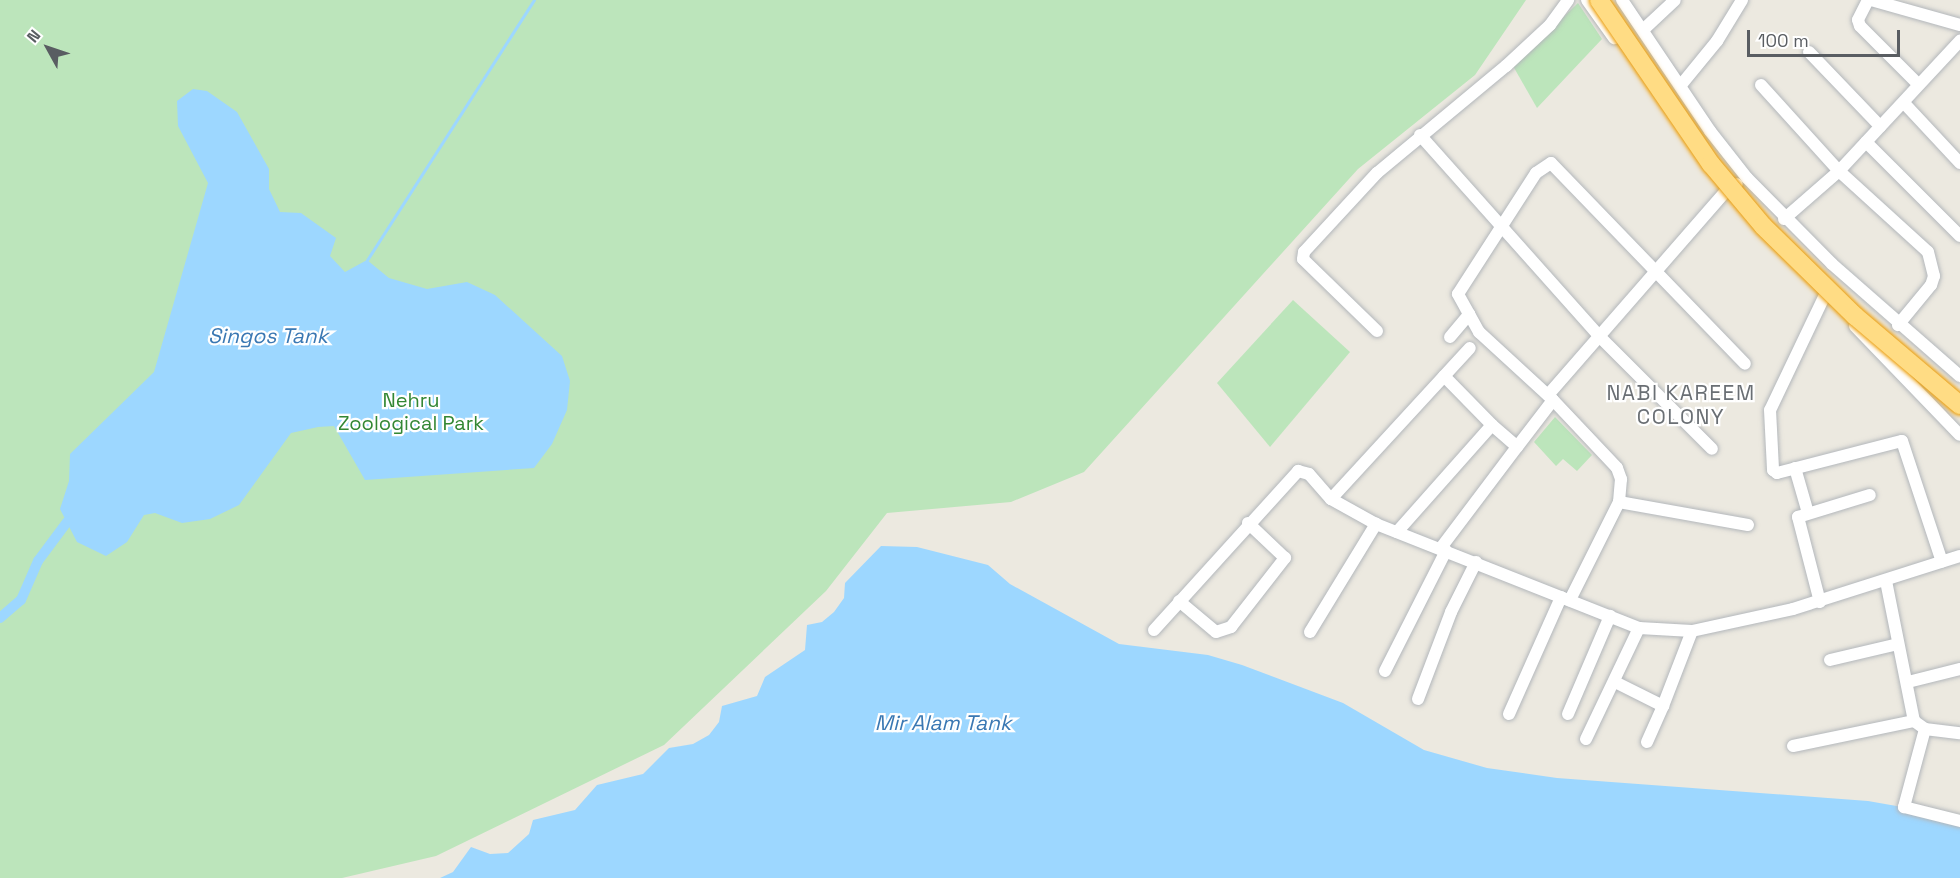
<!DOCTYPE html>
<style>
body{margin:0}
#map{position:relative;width:1960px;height:878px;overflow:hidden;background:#ece9e0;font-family:"Space Grotesk",sans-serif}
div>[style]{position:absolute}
.green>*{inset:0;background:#bce5bb}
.water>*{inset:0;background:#9dd7ff}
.stream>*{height:3px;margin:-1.5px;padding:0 1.5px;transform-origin:1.5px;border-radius:1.5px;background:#9dd7ff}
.canal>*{height:10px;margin:-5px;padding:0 5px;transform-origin:5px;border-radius:5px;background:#9dd7ff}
.roads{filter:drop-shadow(0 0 2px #b3b7bb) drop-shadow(0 0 2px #b3b7bb)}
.minor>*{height:12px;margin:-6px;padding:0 6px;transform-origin:6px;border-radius:6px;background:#fff}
.bridges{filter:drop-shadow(0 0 2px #ec9b00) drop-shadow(0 0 2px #ec9b00)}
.highway-bridge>*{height:18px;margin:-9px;padding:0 9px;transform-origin:9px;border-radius:9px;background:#ffdc84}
span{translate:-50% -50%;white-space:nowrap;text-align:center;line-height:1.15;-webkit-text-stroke:4.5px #fff;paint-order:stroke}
.park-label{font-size:20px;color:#338734}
.water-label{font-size:21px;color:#3a78b3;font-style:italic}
.neighbourhood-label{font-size:21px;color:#6a6f74;letter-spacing:1.5px}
.north{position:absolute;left:18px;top:18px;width:60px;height:60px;-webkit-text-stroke:4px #fff;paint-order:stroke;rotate:310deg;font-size:16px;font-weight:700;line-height:24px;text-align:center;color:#595d62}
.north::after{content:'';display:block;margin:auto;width:21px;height:27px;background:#595d62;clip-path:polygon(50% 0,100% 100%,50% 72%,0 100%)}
.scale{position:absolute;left:1747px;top:30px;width:153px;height:27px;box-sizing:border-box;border:3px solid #595d62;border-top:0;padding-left:8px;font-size:18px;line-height:21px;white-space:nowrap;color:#595d62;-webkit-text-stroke:4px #fff;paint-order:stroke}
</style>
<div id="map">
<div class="green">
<i style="clip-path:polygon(0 0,1526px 0,1475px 75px,1358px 169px,1084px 472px,1011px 502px,887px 513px,826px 591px,664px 745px,436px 856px,342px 878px,0 878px)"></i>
<i style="clip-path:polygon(1578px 3px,1602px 39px,1537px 108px,1513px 66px)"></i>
<i style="clip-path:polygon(1293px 300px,1350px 352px,1270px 447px,1217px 383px)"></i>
<i style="clip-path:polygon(1555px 417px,1592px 455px,1577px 471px,1563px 459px,1556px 466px,1534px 442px)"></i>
</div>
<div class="water">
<i style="clip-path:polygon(193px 89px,207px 91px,237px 112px,269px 169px,269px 189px,280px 212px,301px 213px,336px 238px,330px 256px,345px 272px,367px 260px,389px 278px,427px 289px,467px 282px,495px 295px,562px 356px,570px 381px,567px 410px,552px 444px,534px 468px,365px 480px,334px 426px,318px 427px,291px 433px,239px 505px,210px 519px,182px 523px,155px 513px,144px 515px,127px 542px,106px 556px,77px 542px,60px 509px,69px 481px,70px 454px,154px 372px,208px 183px,178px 126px,177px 101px)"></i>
<i style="clip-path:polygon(881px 546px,917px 547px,988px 565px,1010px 584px,1119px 644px,1208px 655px,1242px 665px,1343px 703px,1424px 750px,1487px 768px,1557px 778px,1868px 801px,1942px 814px,1960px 821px,1960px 878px,440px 878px,453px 872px,471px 847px,490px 854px,508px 853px,529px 834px,533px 820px,575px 810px,597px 785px,643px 774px,669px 748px,693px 744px,709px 735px,719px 722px,722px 706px,757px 696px,765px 677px,805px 650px,807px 625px,822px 622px,834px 612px,844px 598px,845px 583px)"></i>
</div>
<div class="stream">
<i style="left:367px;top:260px;width:309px;rotate:-57.3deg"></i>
</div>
<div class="canal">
<i style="left:0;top:618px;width:28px;rotate:-41deg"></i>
<i style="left:21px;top:600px;width:43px;rotate:-66.4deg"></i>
<i style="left:38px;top:561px;width:49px;rotate:-53.4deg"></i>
</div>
<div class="roads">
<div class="minor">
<i style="left:1587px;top:0;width:47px;rotate:54.6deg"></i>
<i style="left:1622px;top:0;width:158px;rotate:56.1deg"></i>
<i style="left:1710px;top:131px;width:60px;rotate:51.8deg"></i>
<i style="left:1747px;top:178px;width:121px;rotate:45.3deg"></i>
<i style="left:1832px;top:264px;width:170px;rotate:41.2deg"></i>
<i style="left:1868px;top:0;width:22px;rotate:117deg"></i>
<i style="left:1858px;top:20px;width:6px;rotate:72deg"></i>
<i style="left:1860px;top:26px;width:82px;rotate:45deg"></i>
<i style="left:1871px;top:0;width:92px;rotate:15.7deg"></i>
<i style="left:1644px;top:29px;width:42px;rotate:-43.1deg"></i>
<i style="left:1809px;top:52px;width:103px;rotate:46.2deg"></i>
<i style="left:1681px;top:85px;width:57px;rotate:-50.7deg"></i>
<i style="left:1717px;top:41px;width:48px;rotate:-58.6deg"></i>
<i style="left:1761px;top:85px;width:116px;rotate:47.8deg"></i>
<i style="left:1839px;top:171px;width:120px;rotate:42.3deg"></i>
<i style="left:1928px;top:252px;width:25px;rotate:76deg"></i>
<i style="left:1934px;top:276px;width:9px;rotate:108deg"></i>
<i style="left:1931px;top:285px;width:52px;rotate:129.5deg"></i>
<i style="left:1904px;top:103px;width:82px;rotate:47deg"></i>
<i style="left:1420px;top:135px;width:268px;rotate:48.3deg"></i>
<i style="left:1598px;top:335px;width:161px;rotate:45deg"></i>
<i style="left:1866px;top:142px;width:133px;rotate:45deg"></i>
<i style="left:1784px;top:219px;width:73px;rotate:-41.1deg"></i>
<i style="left:1839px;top:171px;width:178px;rotate:-47.1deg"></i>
<i style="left:1824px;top:297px;width:125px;rotate:115.5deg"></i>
<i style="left:1770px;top:410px;width:60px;rotate:87.1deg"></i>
<i style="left:1773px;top:470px;width:5px;rotate:37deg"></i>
<i style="left:1777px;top:473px;width:129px;rotate:-14.4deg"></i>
<i style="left:1902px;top:441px;width:127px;rotate:71.7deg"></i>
<i style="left:1469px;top:314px;width:23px;rotate:-119deg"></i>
<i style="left:1458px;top:294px;width:144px;rotate:-57.2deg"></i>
<i style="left:1536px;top:173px;width:18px;rotate:-34deg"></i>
<i style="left:1551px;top:163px;width:279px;rotate:46deg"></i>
<i style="left:1855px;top:326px;width:151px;rotate:46.1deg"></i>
<i style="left:1377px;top:331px;width:103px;rotate:-135.8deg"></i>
<i style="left:1303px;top:259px;width:7px;rotate:-82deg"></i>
<i style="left:1304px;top:252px;width:108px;rotate:-47.3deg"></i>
<i style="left:1377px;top:173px;width:168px;rotate:-39.7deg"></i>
<i style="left:1506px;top:66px;width:60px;rotate:-43deg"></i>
<i style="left:1550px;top:25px;width:31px;rotate:-54deg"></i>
<i style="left:1450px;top:337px;width:30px;rotate:-50deg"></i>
<i style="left:1469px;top:314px;width:21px;rotate:61deg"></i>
<i style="left:1479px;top:332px;width:100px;rotate:42.6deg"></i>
<i style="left:1553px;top:400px;width:93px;rotate:46.7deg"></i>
<i style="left:1617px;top:468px;width:12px;rotate:70deg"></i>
<i style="left:1621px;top:479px;width:23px;rotate:95deg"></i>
<i style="left:1619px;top:502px;width:110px;rotate:116.6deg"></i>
<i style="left:1444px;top:376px;width:69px;rotate:45.6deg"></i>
<i style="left:1548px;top:395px;width:269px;rotate:-48.9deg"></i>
<i style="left:1725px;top:192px;width:14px;rotate:-34deg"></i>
<i style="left:1795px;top:468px;width:47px;rotate:73.9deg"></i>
<i style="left:1331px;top:499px;width:205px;rotate:-47.4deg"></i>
<i style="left:1619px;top:502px;width:131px;rotate:10.1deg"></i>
<i style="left:1397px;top:532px;width:143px;rotate:-48.4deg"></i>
<i style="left:1492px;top:425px;width:33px;rotate:41deg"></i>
<i style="left:1517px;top:447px;width:59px;rotate:-52.5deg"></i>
<i style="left:1440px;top:549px;width:128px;rotate:-53deg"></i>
<i style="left:1886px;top:581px;width:143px;rotate:78.7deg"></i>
<i style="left:1179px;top:601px;width:48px;rotate:40deg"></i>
<i style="left:1216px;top:632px;width:16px;rotate:-18deg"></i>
<i style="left:1231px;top:627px;width:88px;rotate:-52deg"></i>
<i style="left:1285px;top:558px;width:51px;rotate:-136.6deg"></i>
<i style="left:1820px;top:602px;width:88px;rotate:-104.5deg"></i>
<i style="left:1798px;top:517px;width:75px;rotate:-17deg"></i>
<i style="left:1154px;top:630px;width:215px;rotate:-47.8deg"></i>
<i style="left:1298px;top:471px;width:11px;rotate:15deg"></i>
<i style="left:1309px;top:474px;width:33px;rotate:49deg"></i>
<i style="left:1331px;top:499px;width:51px;rotate:29.1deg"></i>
<i style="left:1376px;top:524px;width:283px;rotate:21.6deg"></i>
<i style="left:1639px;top:628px;width:53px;rotate:3.2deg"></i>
<i style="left:1692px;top:631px;width:103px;rotate:-12.3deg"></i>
<i style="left:1793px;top:609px;width:175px;rotate:-17.6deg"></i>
<i style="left:1310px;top:632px;width:127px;rotate:-58.6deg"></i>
<i style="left:1830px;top:660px;width:70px;rotate:-13.2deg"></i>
<i style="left:1385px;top:671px;width:135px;rotate:-63.1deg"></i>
<i style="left:1615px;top:682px;width:54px;rotate:26.6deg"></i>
<i style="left:1663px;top:706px;width:80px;rotate:-68.9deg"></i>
<i style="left:1908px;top:682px;width:54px;rotate:-14deg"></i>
<i style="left:1418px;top:699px;width:93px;rotate:-69.2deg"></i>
<i style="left:1451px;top:612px;width:56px;rotate:-63.4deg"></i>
<i style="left:1509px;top:714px;width:128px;rotate:-66deg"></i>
<i style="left:1568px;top:714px;width:107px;rotate:-66.8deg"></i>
<i style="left:1925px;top:729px;width:81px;rotate:105.1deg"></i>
<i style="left:1904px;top:807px;width:58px;rotate:14deg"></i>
<i style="left:1586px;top:739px;width:123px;rotate:-64.5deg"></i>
<i style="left:1647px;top:742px;width:39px;rotate:-66deg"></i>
<i style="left:1793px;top:746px;width:124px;rotate:-11.7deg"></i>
<i style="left:1914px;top:721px;width:14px;rotate:36deg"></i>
<i style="left:1925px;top:729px;width:35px;rotate:7deg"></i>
</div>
</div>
<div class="bridges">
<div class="highway-bridge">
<i style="left:1599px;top:0;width:199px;rotate:55.7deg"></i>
<i style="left:1711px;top:164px;width:81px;rotate:50deg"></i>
<i style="left:1763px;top:226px;width:129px;rotate:44.4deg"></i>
<i style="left:1855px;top:316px;width:138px;rotate:40.3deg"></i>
</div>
</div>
<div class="park-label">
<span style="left:411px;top:412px">Nehru<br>Zoological Park</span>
</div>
<div class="water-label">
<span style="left:268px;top:336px">Singos Tank</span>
<span style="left:943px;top:723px">Mir Alam Tank</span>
</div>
<div class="neighbourhood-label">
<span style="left:1681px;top:405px">NABI KAREEM<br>COLONY</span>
</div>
<div class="north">N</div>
<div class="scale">100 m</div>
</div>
